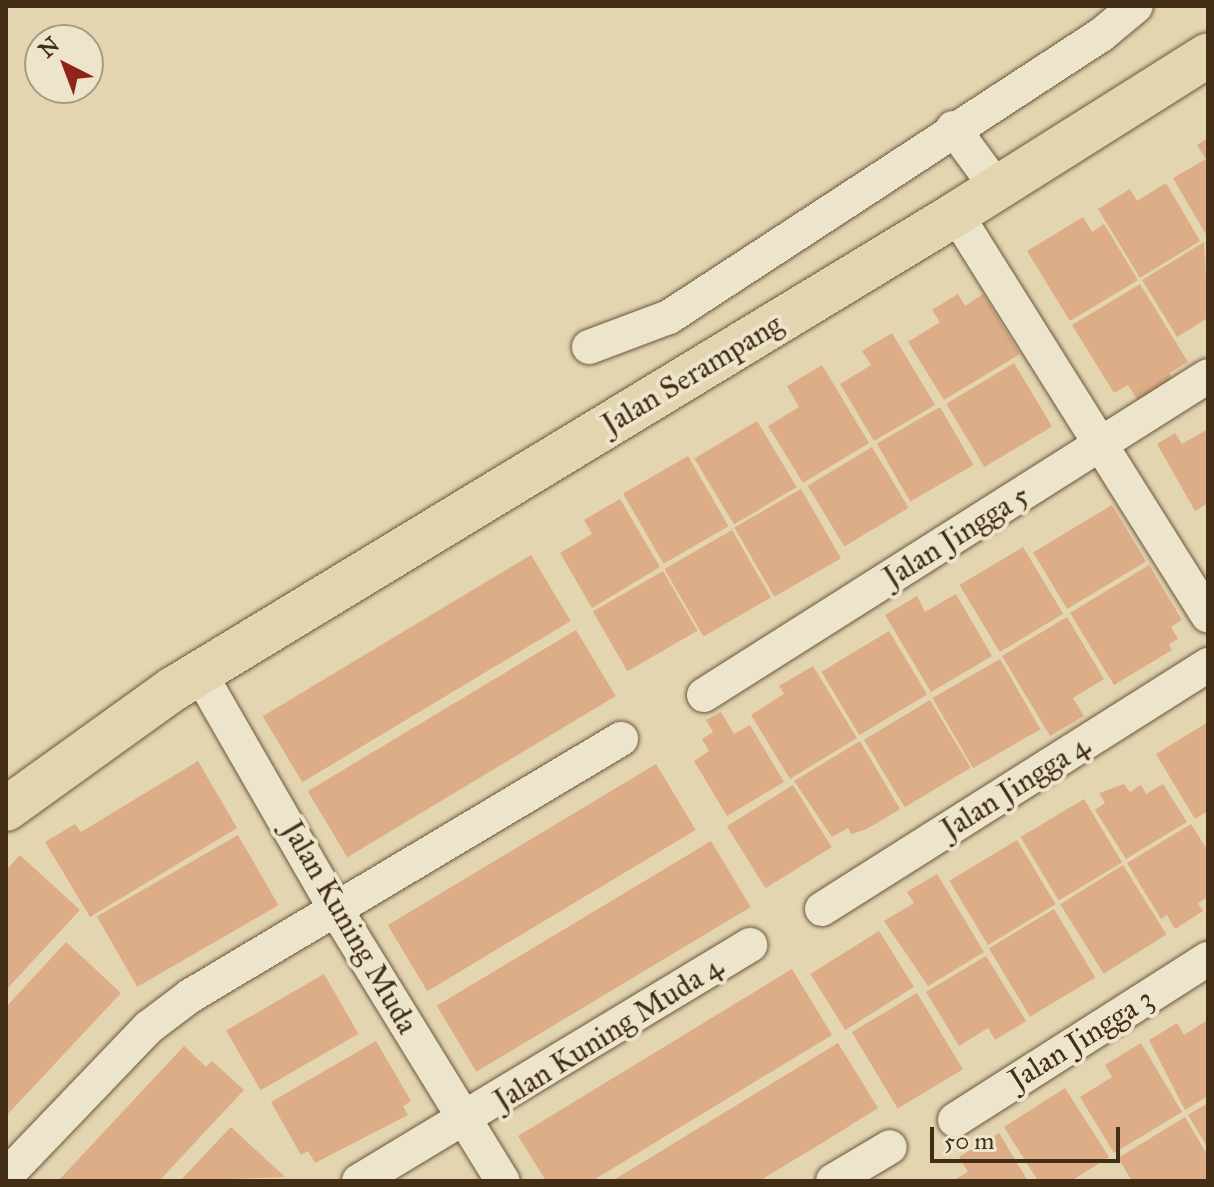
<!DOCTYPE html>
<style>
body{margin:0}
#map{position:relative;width:1214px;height:1187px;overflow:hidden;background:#e4d5b1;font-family:"IM FELL Great Primer",serif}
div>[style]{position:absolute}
.building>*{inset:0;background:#dcad87;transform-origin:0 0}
.roads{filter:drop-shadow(0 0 2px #6b573c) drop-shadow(0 0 2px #6b573c)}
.minor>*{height:34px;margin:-17px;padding:0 17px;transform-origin:17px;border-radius:17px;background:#ede4cc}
.major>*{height:44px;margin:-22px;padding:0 22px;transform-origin:22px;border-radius:22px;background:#e4d5b1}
span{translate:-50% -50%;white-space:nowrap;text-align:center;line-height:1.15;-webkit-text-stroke:8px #ede4cc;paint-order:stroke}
.street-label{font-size:30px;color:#432d15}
.frame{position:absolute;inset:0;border:8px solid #432d15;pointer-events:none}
.north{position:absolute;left:24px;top:24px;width:80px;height:80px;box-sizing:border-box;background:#ede4cc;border:2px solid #a99b83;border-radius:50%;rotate:318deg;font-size:22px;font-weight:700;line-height:32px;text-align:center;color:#432d15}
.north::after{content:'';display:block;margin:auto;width:28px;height:36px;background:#8f2418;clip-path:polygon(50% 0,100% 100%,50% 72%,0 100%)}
.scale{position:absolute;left:930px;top:1127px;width:190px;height:36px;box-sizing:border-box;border:4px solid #432d15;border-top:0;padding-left:10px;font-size:24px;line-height:28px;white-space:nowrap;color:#432d15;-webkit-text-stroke:6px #ede4cc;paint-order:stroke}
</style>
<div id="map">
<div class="building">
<i style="clip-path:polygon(1208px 138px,1208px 238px,1173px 178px,1206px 159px,1197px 145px)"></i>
<i style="clip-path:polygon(1166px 183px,1200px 241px,1140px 278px,1098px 209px,1130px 189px,1137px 201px)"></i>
<i style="clip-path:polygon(1083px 217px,1092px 232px,1104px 224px,1138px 280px,1070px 321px,1027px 251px)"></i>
<i style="clip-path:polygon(1204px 242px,1208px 318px,1177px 337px,1142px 280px)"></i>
<i style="clip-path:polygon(1140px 284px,1188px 362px,1169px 373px,1178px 388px,1143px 409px,1128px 385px,1114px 393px,1072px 325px)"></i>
<i style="clip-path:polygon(958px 294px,965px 306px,983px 294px,1020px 354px,944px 400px,908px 342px,940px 322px,932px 310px)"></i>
<i style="clip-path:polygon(892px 333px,935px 405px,874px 441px,840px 384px,871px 365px,862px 351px)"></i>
<i style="left:1014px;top:363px;width:74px;height:79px;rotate:59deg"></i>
<i style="clip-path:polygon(822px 365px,869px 443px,803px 483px,768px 426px,799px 407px,787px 386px)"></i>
<i style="left:940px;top:407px;width:67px;height:73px;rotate:60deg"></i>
<i style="left:757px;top:421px;width:77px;height:73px;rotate:59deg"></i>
<i style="clip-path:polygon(1208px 429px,1208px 503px,1195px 511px,1157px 444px,1175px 433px,1182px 444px)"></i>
<i style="left:872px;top:447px;width:71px;height:75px;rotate:59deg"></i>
<i style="left:688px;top:456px;width:81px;height:75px;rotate:60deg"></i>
<i style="left:801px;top:489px;width:80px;height:77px;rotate:60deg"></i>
<i style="clip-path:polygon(620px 499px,660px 567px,592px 608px,560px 553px,592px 534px,584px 520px)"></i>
<i style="left:1112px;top:505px;width:66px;height:92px;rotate:59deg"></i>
<i style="left:732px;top:530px;width:78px;height:78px;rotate:60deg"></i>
<i style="left:1023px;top:547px;width:78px;height:74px;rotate:59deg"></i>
<i style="left:531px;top:555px;width:77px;height:313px;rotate:59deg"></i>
<i style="clip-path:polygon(1149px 565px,1182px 620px,1171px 627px,1178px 639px,1169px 644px,1172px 650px,1114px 685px,1070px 613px)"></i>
<i style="left:663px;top:571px;width:69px;height:81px;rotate:60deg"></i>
<i style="clip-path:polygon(956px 594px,992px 656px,931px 692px,885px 615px,917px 596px,925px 612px)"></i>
<i style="clip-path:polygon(1067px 617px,1104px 679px,1073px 698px,1084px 716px,1050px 736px,1002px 656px)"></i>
<i style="left:576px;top:630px;width:77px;height:313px;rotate:59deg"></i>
<i style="left:889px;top:631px;width:74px;height:79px;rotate:59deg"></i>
<i style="left:1000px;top:659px;width:81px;height:78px;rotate:60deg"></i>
<i style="clip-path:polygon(813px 666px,857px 738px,790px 779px,751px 715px,784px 694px,779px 686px)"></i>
<i style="left:930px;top:700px;width:79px;height:77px;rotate:59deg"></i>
<i style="clip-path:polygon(721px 712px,734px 734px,750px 725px,784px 782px,727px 816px,694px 761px,709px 751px,702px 739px,713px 732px,706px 720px)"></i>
<i style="clip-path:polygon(1208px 722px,1208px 811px,1195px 819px,1156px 754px)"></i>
<i style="clip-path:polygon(860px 741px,900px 809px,867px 829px,851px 834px,848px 828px,832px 837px,794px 781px)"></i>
<i style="clip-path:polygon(198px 761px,237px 828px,90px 917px,45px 842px,75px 824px,81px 832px)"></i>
<i style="left:656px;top:764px;width:77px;height:313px;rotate:59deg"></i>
<i style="clip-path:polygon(1124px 784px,1130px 792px,1141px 785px,1146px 794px,1163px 784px,1187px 822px,1126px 859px,1095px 810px,1105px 803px,1099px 793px)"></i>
<i style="left:793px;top:785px;width:73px;height:78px;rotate:58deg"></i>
<i style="left:1084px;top:799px;width:74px;height:74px;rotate:59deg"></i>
<i style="clip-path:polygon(1191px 824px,1208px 851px,1208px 897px,1198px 903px,1203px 911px,1175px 929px,1167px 915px,1161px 919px,1127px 863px)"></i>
<i style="left:238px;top:835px;width:81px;height:163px;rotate:60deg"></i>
<i style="left:1017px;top:840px;width:75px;height:79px;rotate:59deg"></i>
<i style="left:711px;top:841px;width:77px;height:320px;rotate:59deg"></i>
<i style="clip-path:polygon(20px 855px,80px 910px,6px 990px,6px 870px)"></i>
<i style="left:1123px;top:865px;width:82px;height:74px;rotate:58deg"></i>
<i style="clip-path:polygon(937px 874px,984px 952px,928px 986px,884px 921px,914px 903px,907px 892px)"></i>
<i style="left:1054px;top:909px;width:80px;height:76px;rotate:59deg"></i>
<i style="left:879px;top:931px;width:66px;height:81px;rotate:58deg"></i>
<i style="clip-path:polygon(66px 942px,121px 993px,6px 1116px,6px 1007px)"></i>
<i style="clip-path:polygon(986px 956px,1026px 1021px,995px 1040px,988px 1028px,959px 1046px,926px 992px)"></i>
<i style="clip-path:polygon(792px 969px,832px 1035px,592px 1181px,546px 1181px,518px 1136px)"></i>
<i style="left:324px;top:974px;width:69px;height:113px;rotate:60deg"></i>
<i style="left:917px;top:993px;width:89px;height:76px;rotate:59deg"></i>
<i style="clip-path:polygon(1208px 1020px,1208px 1096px,1185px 1110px,1149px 1040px,1177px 1023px,1184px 1035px)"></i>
<i style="clip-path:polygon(376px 1041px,411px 1101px,403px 1106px,408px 1115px,315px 1163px,308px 1151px,301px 1155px,271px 1102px)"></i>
<i style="clip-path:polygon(838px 1043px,878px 1108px,827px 1140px,759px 1181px,612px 1181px)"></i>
<i style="clip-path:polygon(1141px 1043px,1182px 1112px,1114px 1153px,1080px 1097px,1112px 1077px,1105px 1065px)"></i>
<i style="clip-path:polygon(184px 1046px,206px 1067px,212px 1061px,244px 1090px,159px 1181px,58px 1181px)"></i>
<i style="clip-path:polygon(1065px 1088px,1109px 1157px,1071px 1181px,1038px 1181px,1004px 1127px)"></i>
<i style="clip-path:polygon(1208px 1103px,1208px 1148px,1188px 1115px)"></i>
<i style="clip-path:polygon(1185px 1117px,1208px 1156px,1208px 1181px,1132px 1181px,1118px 1158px)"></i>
<i style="clip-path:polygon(231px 1127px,285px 1177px,180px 1181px,208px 1151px)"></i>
<i style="clip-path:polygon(999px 1133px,1028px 1181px,952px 1181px,968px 1172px,959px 1157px)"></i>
</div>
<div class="roads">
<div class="minor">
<i style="left:953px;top:128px;width:74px;rotate:53.7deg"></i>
<i style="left:956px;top:214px;width:474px;rotate:57.9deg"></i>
<i style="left:589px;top:347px;width:85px;rotate:-20.6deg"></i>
<i style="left:669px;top:317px;width:516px;rotate:-33.14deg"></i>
<i style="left:1101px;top:35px;width:45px;rotate:-39.6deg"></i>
<i style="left:199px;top:672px;width:275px;rotate:60.1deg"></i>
<i style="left:336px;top:910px;width:318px;rotate:58.4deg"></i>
<i style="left:704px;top:695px;width:596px;rotate:-32.33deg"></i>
<i style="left:822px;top:909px;width:457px;rotate:-32.3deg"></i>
<i style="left:955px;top:1120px;width:300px;rotate:-32.5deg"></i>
<i style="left:6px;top:1176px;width:207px;rotate:-46.2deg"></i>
<i style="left:149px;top:1027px;width:51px;rotate:-37.1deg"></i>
<i style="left:190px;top:996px;width:502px;rotate:-30.81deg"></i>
<i style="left:359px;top:1181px;width:457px;rotate:-31.1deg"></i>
<i style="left:833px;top:1181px;width:66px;rotate:-30.8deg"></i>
</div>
<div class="major">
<i style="left:6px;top:809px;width:206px;rotate:-35.7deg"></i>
<i style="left:173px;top:689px;width:916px;rotate:-31.24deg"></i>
<i style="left:956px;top:214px;width:298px;rotate:-32.2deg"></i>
</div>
</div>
<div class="street-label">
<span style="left:692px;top:374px;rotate:-31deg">Jalan Serampang</span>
<span style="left:956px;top:536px;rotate:-32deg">Jalan Jingga 5</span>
<span style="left:1015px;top:787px;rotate:-32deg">Jalan Jingga 4</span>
<span style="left:350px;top:927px;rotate:60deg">Jalan Kuning Muda</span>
<span style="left:608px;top:1033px;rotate:-32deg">Jalan Kuning Muda 4</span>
<span style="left:1081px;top:1039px;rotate:-32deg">Jalan Jingga 3</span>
</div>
<div class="frame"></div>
<div class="north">N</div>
<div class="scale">50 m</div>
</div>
